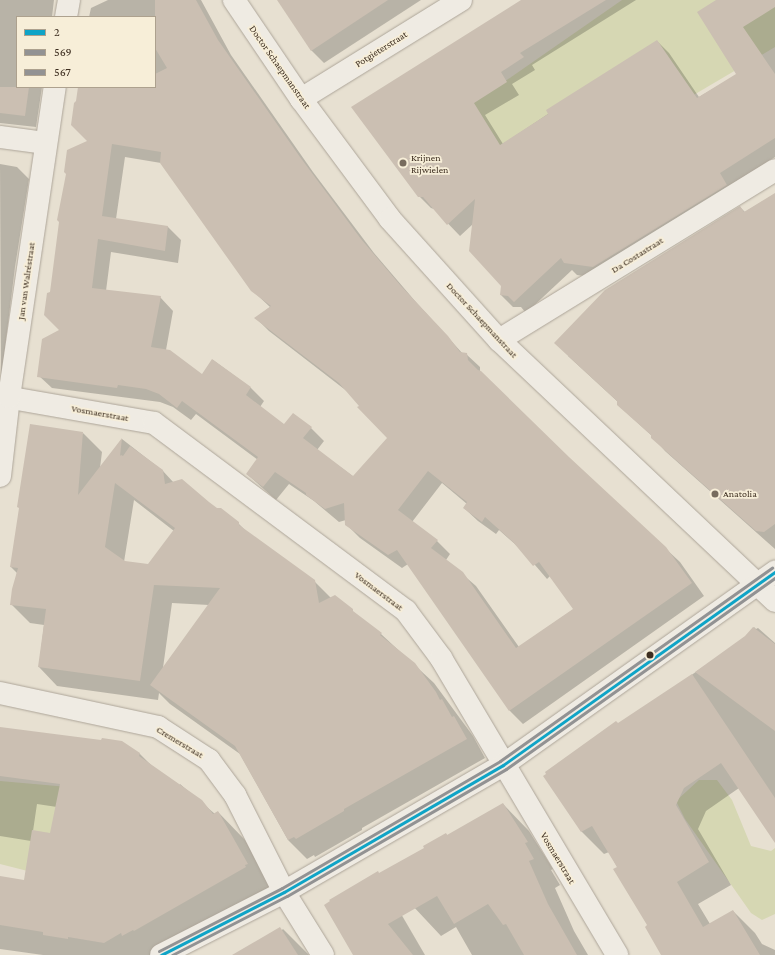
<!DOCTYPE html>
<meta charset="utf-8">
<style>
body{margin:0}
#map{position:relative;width:775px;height:955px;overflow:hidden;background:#e7e0d1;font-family:"Crimson Pro",serif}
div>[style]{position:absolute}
.green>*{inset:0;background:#d6d7b3}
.shadow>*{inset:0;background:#0003}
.building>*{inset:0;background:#cbbfb2}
.roads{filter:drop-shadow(0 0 1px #ada599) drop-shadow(0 0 1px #ada599)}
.minor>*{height:22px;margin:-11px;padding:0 11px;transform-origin:11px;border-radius:11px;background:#efebe3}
.bus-1>*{height:3px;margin:-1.5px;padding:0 1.5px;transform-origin:1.5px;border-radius:1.5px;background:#0fa4c7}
.bus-2>*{height:3px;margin:-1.5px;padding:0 1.5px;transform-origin:1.5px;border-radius:1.5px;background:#929293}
.bus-3>*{height:3px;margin:-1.5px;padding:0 1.5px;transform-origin:1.5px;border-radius:1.5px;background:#929293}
.dots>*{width:11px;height:11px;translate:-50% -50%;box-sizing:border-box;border:2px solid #f7eed8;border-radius:50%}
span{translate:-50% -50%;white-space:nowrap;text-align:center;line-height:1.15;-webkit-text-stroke:3.5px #f7eed8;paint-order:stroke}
.street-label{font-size:10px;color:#3d2e20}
.poi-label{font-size:10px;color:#3d2e20}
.left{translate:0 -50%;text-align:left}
.legend{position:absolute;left:16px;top:16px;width:140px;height:72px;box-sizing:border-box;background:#f7eed8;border:1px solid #ada18e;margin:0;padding:5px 7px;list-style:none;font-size:12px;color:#3d2e20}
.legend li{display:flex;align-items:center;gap:8px;height:20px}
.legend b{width:20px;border:1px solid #ada18e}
</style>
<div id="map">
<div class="green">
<i style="clip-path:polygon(622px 0,771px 0,775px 6px,775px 47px,524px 195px,465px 109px)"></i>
<i style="clip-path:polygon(699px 780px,717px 780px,732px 800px,751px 846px,771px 851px,775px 848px,775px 914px,762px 920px,751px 913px,685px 819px,676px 801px)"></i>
<i style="clip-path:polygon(0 781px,102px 790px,87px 886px,0 864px)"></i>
</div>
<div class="shadow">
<i style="clip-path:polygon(0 0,54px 0,52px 17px,17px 17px,17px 87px,42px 87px,36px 127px,0 123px)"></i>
<i style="clip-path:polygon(evenodd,108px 0,201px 0,231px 55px,313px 172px,374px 253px,415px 301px,463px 354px,466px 354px,480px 367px,480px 372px,568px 458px,680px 562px,704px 596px,523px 724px,510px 711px,408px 564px,402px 568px,360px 538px,346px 524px,346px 520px,339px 522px,314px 501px,289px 484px,276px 500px,247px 474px,258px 460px,196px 414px,191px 420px,173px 407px,160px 402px,52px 388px,38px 375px,61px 331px,51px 292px,67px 174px,89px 141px,77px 101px,79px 87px,155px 87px,155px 17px,89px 17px,91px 8px,108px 0,125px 157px,161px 163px,252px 290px,270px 307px,256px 318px,269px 331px,348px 392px,388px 438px,354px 477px,317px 450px,324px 441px,311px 428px,284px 425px,260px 407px,264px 401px,251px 388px,213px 360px,202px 376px,166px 350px,173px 311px,160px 297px,106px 291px,111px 252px,178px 263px,181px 240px,168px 227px,116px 219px,125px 157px,108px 0,442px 483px,467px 504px,464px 508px,478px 521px,496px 534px,499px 530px,523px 551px,547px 579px,550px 576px,574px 609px,519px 647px,476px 586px,446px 560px,450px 554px,437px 541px,412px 522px,442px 483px)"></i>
<i style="clip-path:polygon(280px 0,421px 0,324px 63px,311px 50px)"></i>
<i style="clip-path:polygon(525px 0,636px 0,532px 65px,535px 70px,512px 84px,519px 95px,485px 115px,503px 144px,657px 41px,669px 53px,699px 97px,738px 74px,718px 0,775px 0,775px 157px,731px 185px,606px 279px,577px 275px,572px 270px,526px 313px,521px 307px,513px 307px,501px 295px,502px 286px,473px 224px,460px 236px,434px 209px,431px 208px,419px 196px)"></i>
<i style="clip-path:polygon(0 164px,17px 167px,29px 179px,15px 267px,1px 380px)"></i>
<i style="clip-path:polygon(775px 194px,775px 549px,665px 451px,652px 436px,618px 405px,618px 402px,568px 356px,740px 207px,745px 212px)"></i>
<i style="clip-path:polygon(evenodd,83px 433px,102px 452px,100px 468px,122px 439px,163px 471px,174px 483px,238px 523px,248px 533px,314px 581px,331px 598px,381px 634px,434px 683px,473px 736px,485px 758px,362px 828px,362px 830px,315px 857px,314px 855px,307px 859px,288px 840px,240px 754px,170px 704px,159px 693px,158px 700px,57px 686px,39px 667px,44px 625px,30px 623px,11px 604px,17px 573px,11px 567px,83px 433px,134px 500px,174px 531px,148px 565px,124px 562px,134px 500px,83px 433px,172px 603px,209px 605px,163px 668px,172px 603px)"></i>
<i style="clip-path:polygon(754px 627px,756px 629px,758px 628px,775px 643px,775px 839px,739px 788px,706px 811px,698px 829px,731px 885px,698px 904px,710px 924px,733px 911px,755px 933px,762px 944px,775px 950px,775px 955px,665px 955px,609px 852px,604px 854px,582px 832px,545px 777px,746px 637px)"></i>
<i style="clip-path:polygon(evenodd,0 728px,102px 741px,121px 742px,140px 754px,152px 766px,179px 786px,180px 784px,215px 814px,218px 812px,245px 840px,275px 891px,167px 955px,43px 955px,0 949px,0 877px,25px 881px,31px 841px,0 836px,0 728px,37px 804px,57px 807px,51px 835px,33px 831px,37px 804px)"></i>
<i style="clip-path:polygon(503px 804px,529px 831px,553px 869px,551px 870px,560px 885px,555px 888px,574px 931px,588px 955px,472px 955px,456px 927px,441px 936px,382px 873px,426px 848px,446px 834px,448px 836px)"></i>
<i style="clip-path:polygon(397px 907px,425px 955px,353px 955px)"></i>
<i style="clip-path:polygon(283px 929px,309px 955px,234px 955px,282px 930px)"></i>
</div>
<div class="building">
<i style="clip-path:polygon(evenodd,155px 0,196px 0,218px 40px,300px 157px,361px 239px,401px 286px,448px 336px,460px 352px,467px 353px,468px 360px,478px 370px,481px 371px,569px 457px,666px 547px,692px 583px,509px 711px,397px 550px,388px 555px,345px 525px,344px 503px,325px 509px,306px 495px,306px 493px,275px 472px,263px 487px,246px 474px,258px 457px,182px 401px,177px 408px,159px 394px,146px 389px,118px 385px,117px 388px,37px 377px,42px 339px,59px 330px,44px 315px,47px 293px,50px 292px,59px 222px,57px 220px,66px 174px,64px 172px,67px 150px,87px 141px,71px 125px,74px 103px,76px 101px,78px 87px,155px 87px,155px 74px,167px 68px,155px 48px,155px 0,112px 144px,161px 152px,160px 163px,251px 291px,271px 306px,254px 318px,339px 383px,359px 406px,357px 407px,387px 438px,353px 476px,303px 438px,312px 427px,293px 413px,284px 424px,246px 395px,251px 387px,212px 359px,202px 374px,170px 350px,151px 347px,161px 296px,92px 288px,98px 239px,165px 251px,168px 226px,102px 216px,112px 144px,155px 0,428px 471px,467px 502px,463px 508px,482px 522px,485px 517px,513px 542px,533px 566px,539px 562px,573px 609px,516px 648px,463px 572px,431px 548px,438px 540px,398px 510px,428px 471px)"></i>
<i style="clip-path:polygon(277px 0,388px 0,311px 51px)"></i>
<i style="clip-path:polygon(521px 0,606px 0,520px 53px,524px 57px,501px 72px,507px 82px,474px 103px,500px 145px,548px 114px,546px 110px,657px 40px,697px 98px,736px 74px,697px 12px,716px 0,775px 0,775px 7px,743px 27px,775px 74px,775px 138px,720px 173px,727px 185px,593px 267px,564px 263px,561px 258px,514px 302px,508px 296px,500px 295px,501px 286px,469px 251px,475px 199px,447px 225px,423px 197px,418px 197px,351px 107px)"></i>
<i style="clip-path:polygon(0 87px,29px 87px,25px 116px,0 113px)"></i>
<i style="clip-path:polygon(775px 193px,775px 524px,764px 532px,756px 531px,651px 438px,651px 435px,617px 405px,617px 401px,554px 343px,605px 290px,740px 206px,744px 212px)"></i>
<i style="clip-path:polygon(evenodd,30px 424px,83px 432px,78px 495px,122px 438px,120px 456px,121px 455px,123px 456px,130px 446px,163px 470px,165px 484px,182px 479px,209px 502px,217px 508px,221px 508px,239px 522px,239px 525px,315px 580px,319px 603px,335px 595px,353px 609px,353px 611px,382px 633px,380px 635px,415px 663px,436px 692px,440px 700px,442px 699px,452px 717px,454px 716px,467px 739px,344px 809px,344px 811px,296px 839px,294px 837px,288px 840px,235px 746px,150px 685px,220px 588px,154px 585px,140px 681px,38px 667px,46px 609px,10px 605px,12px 589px,18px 568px,10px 567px,19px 508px,17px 507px,30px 424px,115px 483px,175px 528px,148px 564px,125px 561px,105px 547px,115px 483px)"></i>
<i style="clip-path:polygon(753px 627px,775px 644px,775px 731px,695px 672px,745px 636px)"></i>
<i style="clip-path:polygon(692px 674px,775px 798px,775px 843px,721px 763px,684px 788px,676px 805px,709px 862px,677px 882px,703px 927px,733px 910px,760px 955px,661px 955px,645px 927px,647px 925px,613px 869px,617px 867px,592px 826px,581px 832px,543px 776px,546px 774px,545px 772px,616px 721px,618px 723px)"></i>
<i style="clip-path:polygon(0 727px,101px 740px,102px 738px,122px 741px,140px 753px,139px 756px,202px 800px,213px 814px,218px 811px,248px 864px,245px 865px,246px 867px,134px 931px,133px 930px,122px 936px,121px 933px,104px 943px,68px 937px,68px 939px,43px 935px,43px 932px,0 925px,0 876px,24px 880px,32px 830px,50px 833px,60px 784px,0 776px)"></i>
<i style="clip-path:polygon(503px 803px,528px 842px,525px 843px,534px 859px,529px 861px,548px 904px,577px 955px,524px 955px,506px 924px,503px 925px,488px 904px,454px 924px,437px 896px,388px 924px,413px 955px,353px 955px,324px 905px,330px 901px,329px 900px,378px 871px,379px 873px,424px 848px,423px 846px,446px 833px,447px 835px)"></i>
<i style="clip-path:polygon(280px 927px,298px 955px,232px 955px)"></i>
</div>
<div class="roads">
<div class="minor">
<i style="left:234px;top:0;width:120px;rotate:55.9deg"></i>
<i style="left:301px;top:99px;width:149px;rotate:53.4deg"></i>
<i style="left:390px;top:219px;width:163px;rotate:48deg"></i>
<i style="left:499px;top:340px;width:380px;rotate:43.4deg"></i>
<i style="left:66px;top:17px;width:17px;rotate:-80deg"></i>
<i style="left:301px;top:99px;width:188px;rotate:-31.7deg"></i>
<i style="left:0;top:137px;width:45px;rotate:7.6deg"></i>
<i style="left:499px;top:340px;width:324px;rotate:-31.6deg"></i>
<i style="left:0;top:396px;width:156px;rotate:9.9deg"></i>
<i style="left:154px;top:423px;width:314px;rotate:36.7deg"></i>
<i style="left:406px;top:611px;width:59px;rotate:53.3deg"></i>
<i style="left:441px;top:658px;width:345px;rotate:59.3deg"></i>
<i style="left:0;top:476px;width:80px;rotate:-83.5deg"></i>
<i style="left:9px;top:397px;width:313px;rotate:-81.6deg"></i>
<i style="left:0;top:693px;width:162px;rotate:12.1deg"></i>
<i style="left:158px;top:727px;width:61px;rotate:32.9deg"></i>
<i style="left:209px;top:760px;width:44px;rotate:53.4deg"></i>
<i style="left:235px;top:795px;width:109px;rotate:63.2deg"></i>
<i style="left:284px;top:892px;width:74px;rotate:58.2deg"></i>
<i style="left:161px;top:955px;width:138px;rotate:-27.1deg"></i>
<i style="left:284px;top:892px;width:253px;rotate:-30.1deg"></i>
<i style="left:503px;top:765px;width:334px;rotate:-35.4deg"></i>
</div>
</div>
<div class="bus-1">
<i style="left:161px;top:955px;width:138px;rotate:-27.1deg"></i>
<i style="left:284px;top:892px;width:253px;rotate:-30.1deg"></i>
<i style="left:503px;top:765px;width:334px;rotate:-35.4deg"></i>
</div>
<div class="bus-2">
<i style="left:172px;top:955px;width:129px;rotate:-27.2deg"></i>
<i style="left:287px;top:896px;width:253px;rotate:-30.1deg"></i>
<i style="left:506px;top:769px;width:330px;rotate:-35.4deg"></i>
</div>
<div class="bus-3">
<i style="left:159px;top:951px;width:138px;rotate:-27.1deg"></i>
<i style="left:282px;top:888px;width:252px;rotate:-30.2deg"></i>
<i style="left:500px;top:761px;width:334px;rotate:-35.4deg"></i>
</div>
<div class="dots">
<i style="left:403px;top:163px;background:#786c5e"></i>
<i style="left:715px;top:494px;background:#786c5e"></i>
<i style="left:650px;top:655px;background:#3d2e20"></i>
</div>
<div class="street-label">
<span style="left:381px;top:49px;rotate:-32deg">Potgieterstraat</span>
<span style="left:280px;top:67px;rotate:55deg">Doctor Schaepmanstraat</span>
<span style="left:637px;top:255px;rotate:-32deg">Da Costastraat</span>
<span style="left:26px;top:281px;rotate:-82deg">Jan van Walréstraat</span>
<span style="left:482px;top:320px;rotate:47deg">Doctor Schaepmanstraat</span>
<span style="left:100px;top:413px;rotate:10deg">Vosmaerstraat</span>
<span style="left:379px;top:591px;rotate:37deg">Vosmaerstraat</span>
<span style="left:180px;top:742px;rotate:31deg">Cremerstraat</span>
<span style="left:558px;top:858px;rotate:59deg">Vosmaerstraat</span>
</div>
<div class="poi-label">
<span class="left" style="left:411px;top:163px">Krijnen<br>Rijwielen</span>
<span class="left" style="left:723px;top:494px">Anatolia</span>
</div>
<ul class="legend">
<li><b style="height:5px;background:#0fa4c7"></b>2</li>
<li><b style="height:5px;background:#929293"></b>569</li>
<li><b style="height:5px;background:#929293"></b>567</li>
</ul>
</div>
